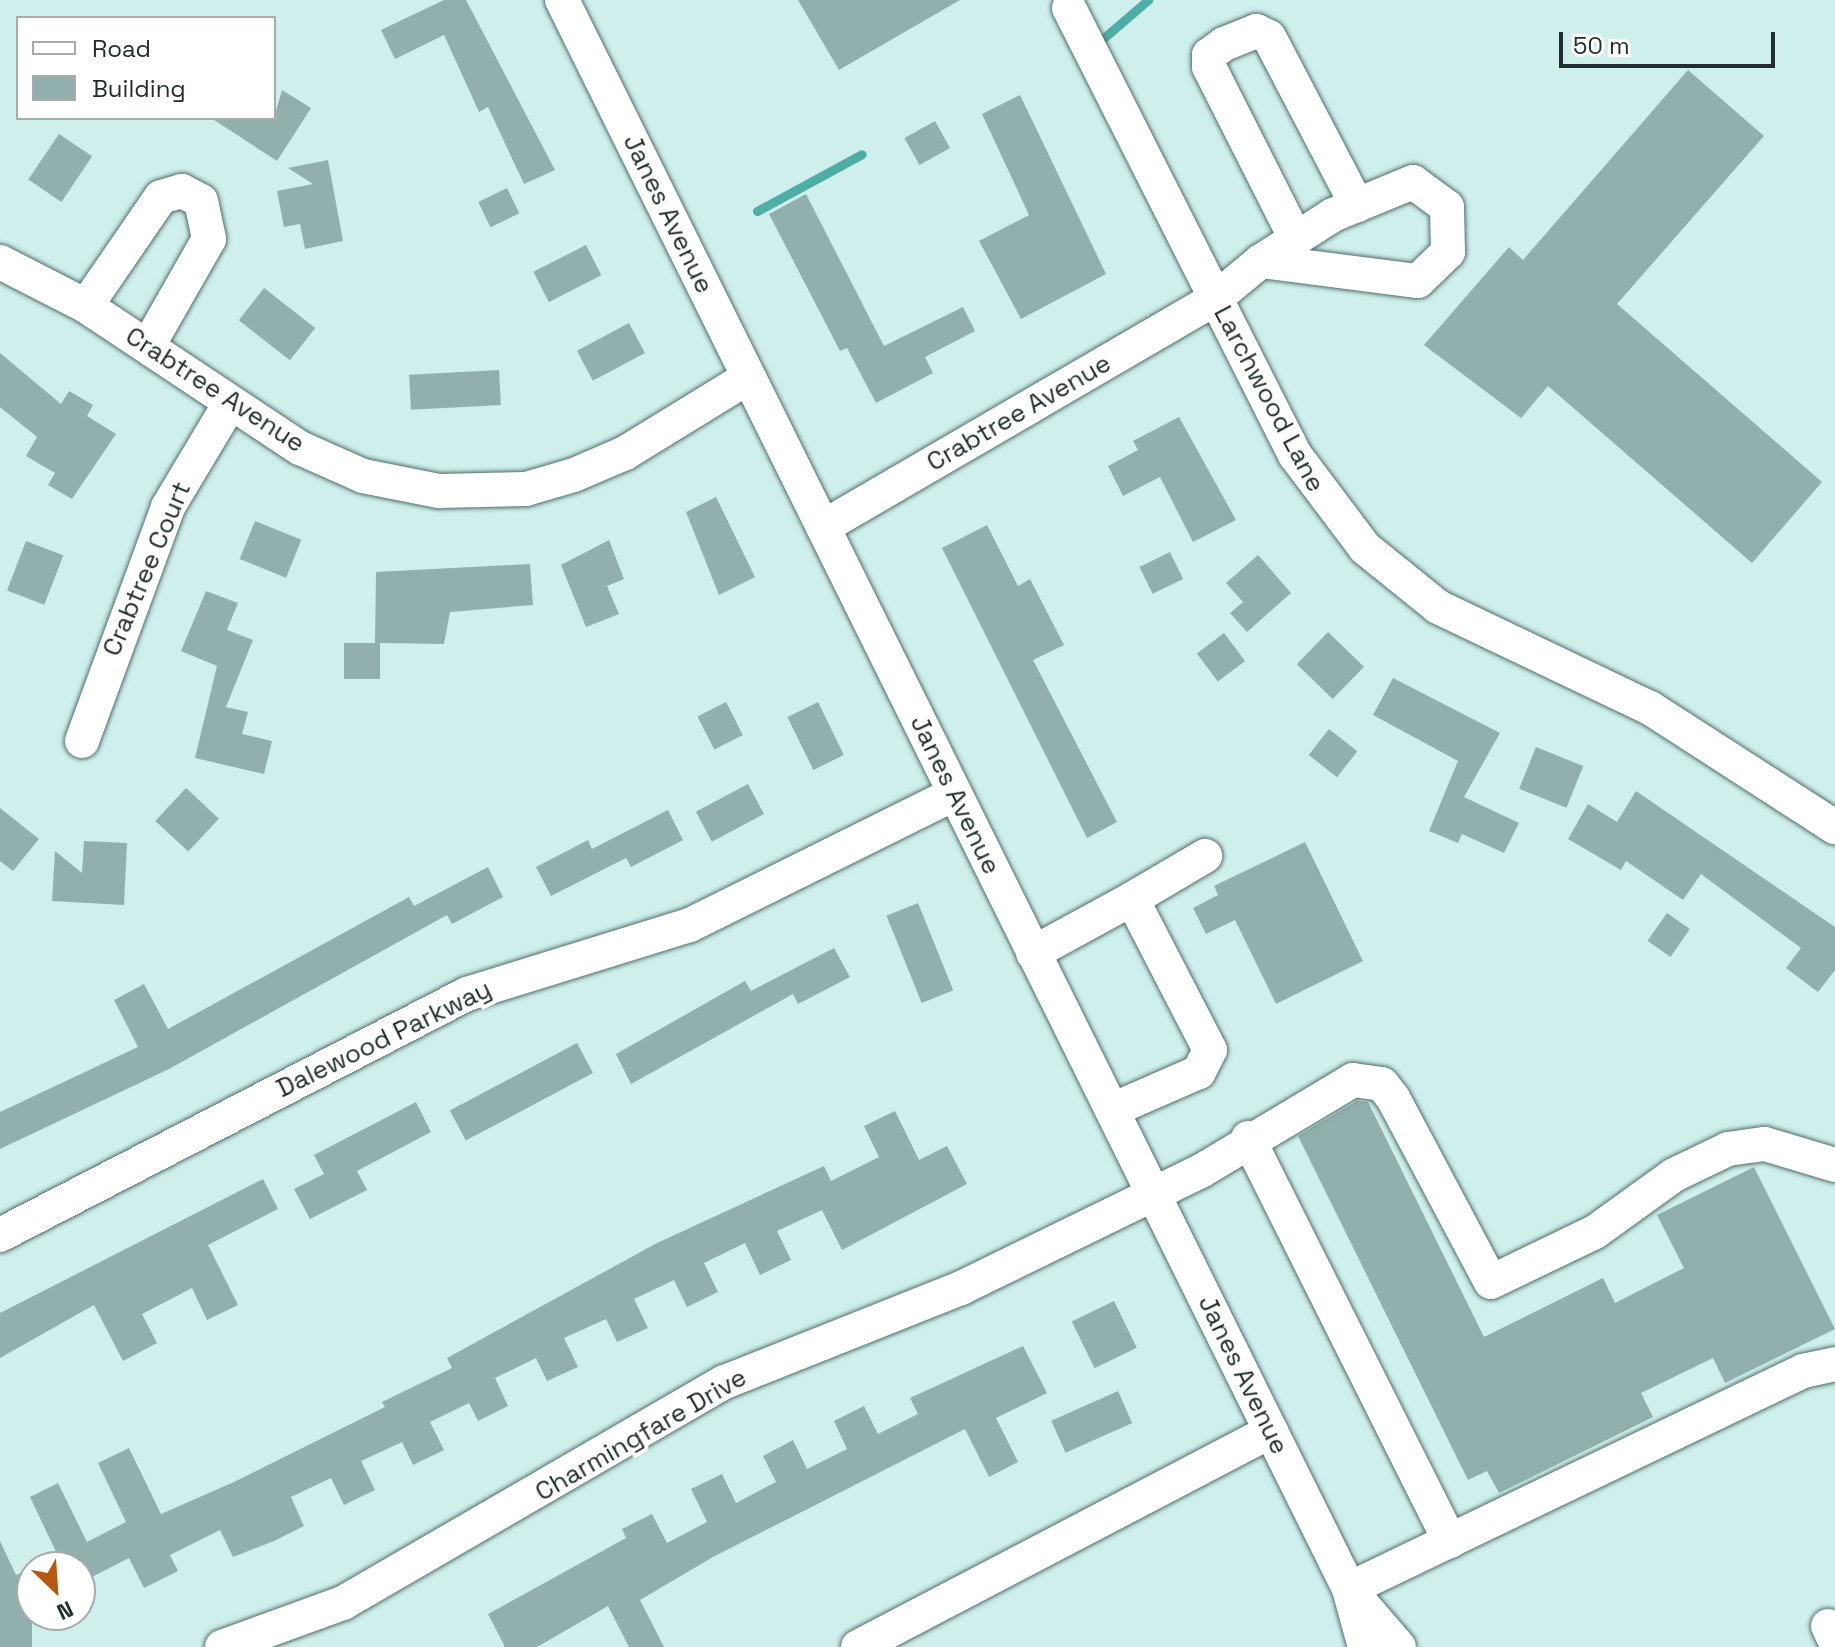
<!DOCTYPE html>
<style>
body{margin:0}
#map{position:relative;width:1835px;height:1647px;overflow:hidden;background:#ceefeb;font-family:"Space Grotesk",sans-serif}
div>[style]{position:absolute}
.stream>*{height:9px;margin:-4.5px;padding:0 4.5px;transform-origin:4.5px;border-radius:4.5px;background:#4eaea7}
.building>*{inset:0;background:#91b0ad;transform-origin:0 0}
.roads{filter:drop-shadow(0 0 2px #506e6b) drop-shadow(0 0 2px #506e6b)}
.minor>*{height:34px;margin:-17px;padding:0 17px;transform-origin:17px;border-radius:17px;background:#fff}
span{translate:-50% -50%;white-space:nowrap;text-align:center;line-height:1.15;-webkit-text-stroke:8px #fff;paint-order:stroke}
.street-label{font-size:26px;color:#222e2d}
.legend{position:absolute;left:16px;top:16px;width:260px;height:104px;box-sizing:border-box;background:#fff;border:2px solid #a7abab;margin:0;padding:10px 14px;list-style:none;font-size:24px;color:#222e2d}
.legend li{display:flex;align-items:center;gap:16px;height:40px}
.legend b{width:40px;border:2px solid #a7abab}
.north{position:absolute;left:16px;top:1551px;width:80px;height:80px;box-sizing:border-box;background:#fff;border:2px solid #a7abab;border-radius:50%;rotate:155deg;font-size:22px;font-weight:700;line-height:32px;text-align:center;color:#222e2d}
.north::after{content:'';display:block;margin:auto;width:28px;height:36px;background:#b7580e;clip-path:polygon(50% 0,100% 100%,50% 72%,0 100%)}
.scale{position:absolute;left:1559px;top:32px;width:216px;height:36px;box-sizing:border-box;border:4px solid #222e2d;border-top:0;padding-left:10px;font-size:24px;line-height:28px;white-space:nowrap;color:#222e2d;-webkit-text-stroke:6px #fff;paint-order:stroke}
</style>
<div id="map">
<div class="stream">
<i style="left:1099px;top:42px;width:65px;rotate:-40.6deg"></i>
<i style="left:757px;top:211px;width:119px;rotate:-28.5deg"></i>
</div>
<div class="building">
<i style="clip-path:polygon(444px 0,466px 0,555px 170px,524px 184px,488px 107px,479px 112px,444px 35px,395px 59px,381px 30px)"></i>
<i style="clip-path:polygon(798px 0,960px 0,839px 70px)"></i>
<i style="clip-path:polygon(1688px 70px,1764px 136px,1617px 304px,1822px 482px,1752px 563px,1548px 386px,1521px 418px,1424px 345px,1509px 247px,1523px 260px)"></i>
<i style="clip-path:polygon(282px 90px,311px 108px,277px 161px,211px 118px,274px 118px)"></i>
<i style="clip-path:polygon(1020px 95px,1106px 274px,1021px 319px,979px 241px,1029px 215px,982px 114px)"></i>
<i style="left:935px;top:121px;width:31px;height:35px;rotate:61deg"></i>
<i style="left:59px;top:134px;width:40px;height:55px;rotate:34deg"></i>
<i style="clip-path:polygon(328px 160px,343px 241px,305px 249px,300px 224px,284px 227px,277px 191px,313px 184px,288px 168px)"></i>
<i style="left:507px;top:188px;width:28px;height:32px;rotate:64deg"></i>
<i style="clip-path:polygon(806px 194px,884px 346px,963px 307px,975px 331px,925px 357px,933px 373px,876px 403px,847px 348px,840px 351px,769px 214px)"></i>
<i style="left:586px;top:245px;width:34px;height:59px;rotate:63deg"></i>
<i style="left:264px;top:288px;width:65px;height:41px;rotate:38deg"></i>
<i style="left:629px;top:323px;width:34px;height:59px;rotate:62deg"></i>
<i style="clip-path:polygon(0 353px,61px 404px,69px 391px,93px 405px,87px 416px,116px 434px,72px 499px,48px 485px,55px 473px,26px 456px,37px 437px,0 407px)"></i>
<i style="left:499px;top:370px;width:35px;height:90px;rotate:87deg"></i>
<i style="clip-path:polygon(1179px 417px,1236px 520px,1193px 542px,1160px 477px,1123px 496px,1108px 466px,1138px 450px,1133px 441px)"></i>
<i style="clip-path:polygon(716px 497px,755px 577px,719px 595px,686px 512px)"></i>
<i style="left:255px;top:521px;width:50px;height:41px;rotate:22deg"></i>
<i style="clip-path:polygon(987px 525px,1018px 586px,1030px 579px,1064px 645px,1033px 660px,1117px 822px,1087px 838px,942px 548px)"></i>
<i style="clip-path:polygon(609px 540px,624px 579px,607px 586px,619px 614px,586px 627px,561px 565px)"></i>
<i style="left:26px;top:541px;width:40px;height:53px;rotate:21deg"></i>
<i style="left:1170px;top:552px;width:30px;height:34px;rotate:64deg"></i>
<i style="clip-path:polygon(1258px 555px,1291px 593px,1247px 632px,1230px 613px,1243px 602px,1226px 583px)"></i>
<i style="clip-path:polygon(530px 564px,533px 605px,450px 612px,444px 644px,380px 643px,380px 679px,344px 679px,344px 643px,375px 643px,376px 572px)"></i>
<i style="clip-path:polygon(206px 591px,238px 603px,227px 630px,253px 640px,226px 707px,248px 712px,242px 734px,272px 741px,264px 774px,195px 758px,217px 666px,181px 651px)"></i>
<i style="left:1328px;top:632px;width:50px;height:45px;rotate:44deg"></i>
<i style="left:1224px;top:633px;width:35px;height:34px;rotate:53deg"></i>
<i style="clip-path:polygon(1393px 678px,1500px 733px,1464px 797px,1519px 823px,1504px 853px,1462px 834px,1458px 843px,1429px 831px,1458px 761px,1373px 715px)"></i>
<i style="left:726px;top:702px;width:37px;height:32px;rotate:63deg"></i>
<i style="left:818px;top:702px;width:59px;height:34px;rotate:64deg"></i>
<i style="left:1329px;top:729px;width:36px;height:33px;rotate:38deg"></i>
<i style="left:1536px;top:747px;width:51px;height:45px;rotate:22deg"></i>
<i style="left:748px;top:784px;width:34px;height:59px;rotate:62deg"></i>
<i style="left:186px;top:788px;width:45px;height:45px;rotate:43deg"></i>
<i style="clip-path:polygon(1636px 791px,1835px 927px,1835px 970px,1818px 992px,1786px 968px,1801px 948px,1701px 874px,1683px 900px,1626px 861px,1621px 870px,1568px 839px,1588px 804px,1617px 822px)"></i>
<i style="clip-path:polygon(0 808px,39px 839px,13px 871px,0 861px)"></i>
<i style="clip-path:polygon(668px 810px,683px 840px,631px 867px,626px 858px,551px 896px,536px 867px,588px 840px,592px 849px)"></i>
<i style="clip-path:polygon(84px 841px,127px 843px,124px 905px,52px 901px,55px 851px,82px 873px)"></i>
<i style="clip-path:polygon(1305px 842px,1363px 961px,1276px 1004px,1235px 920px,1206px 934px,1193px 908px,1218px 895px,1214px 886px)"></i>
<i style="clip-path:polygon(488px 867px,503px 897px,452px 924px,447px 915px,169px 1069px,0 1149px,0 1112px,138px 1047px,114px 1000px,144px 984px,168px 1029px,409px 897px,414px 906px)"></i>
<i style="left:918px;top:903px;width:94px;height:34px;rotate:68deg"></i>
<i style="left:1667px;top:913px;width:28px;height:34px;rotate:35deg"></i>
<i style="clip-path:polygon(834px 948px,850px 977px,798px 1004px,793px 994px,631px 1084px,616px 1054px,745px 981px,751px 991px)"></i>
<i style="left:577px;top:1043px;width:34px;height:144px;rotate:62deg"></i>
<i style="clip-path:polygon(1357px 1101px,1368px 1102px,1484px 1337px,1603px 1278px,1615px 1303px,1684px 1268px,1657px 1215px,1754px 1167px,1835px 1329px,1725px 1383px,1713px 1358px,1641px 1393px,1653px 1417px,1499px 1493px,1487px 1471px,1468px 1480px,1298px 1136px)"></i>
<i style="clip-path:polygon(416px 1102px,431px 1132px,357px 1171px,367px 1190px,310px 1219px,294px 1189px,324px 1174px,314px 1155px)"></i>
<i style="clip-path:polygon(895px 1111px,919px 1160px,947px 1146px,967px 1184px,842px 1250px,822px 1210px,777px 1231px,791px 1260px,760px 1275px,745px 1243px,704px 1263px,718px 1292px,687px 1307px,674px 1280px,634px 1299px,648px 1328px,617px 1342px,606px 1319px,564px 1338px,578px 1367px,547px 1381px,536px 1358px,495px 1378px,508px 1406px,478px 1421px,469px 1403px,430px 1422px,444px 1450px,413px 1465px,402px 1442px,361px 1461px,375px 1490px,344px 1505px,331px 1478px,291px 1497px,304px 1526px,274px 1541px,233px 1557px,220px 1530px,170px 1555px,178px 1571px,144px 1588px,129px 1558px,80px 1583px,80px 1567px,36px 1567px,58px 1556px,30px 1497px,58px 1483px,87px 1542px,126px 1522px,98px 1463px,129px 1448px,161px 1514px,234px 1482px,385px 1407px,382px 1402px,452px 1368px,447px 1358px,657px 1243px,824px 1166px,831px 1181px,879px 1157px,864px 1126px)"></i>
<i style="clip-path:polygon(263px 1179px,278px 1209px,208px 1245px,238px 1305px,207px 1320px,192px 1288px,142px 1314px,157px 1343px,123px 1361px,94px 1305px,0 1358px,0 1313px)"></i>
<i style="left:1114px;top:1301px;width:52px;height:47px;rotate:64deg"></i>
<i style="clip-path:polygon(1023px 1346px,1047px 1393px,996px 1418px,1018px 1462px,989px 1477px,965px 1429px,713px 1557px,640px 1600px,664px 1647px,629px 1647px,608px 1606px,537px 1647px,505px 1647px,488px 1614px,626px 1538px,622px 1529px,652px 1514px,667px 1543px,707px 1522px,691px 1489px,722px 1474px,736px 1503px,776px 1482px,763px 1456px,793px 1440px,807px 1469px,847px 1449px,834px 1421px,864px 1406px,878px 1434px,918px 1414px,910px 1398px)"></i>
<i style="left:1118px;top:1391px;width:35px;height:73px;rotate:66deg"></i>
<i style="clip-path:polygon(0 1541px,16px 1575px,32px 1568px,32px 1647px,0 1647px)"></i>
</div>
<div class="roads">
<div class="minor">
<i style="left:562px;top:0;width:1773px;rotate:63.65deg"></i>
<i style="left:1349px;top:1589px;width:60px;rotate:74.6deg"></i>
<i style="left:1069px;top:8px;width:501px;rotate:63.18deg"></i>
<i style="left:1295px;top:455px;width:116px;rotate:53deg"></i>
<i style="left:1365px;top:548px;width:94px;rotate:38.9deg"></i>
<i style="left:1438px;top:607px;width:235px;rotate:25.5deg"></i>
<i style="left:1650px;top:708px;width:220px;rotate:32.8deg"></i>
<i style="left:1296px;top:239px;width:193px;rotate:-116.8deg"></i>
<i style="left:1209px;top:67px;width:12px;rotate:-90deg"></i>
<i style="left:1209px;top:55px;width:19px;rotate:-36deg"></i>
<i style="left:1224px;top:44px;width:35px;rotate:-22deg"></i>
<i style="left:1256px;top:31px;width:14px;rotate:25deg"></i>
<i style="left:1269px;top:37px;width:190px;rotate:62.4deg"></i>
<i style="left:0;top:262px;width:97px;rotate:27.1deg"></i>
<i style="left:86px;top:306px;width:257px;rotate:33.6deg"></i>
<i style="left:300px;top:448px;width:69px;rotate:24deg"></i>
<i style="left:363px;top:476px;width:77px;rotate:11.2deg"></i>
<i style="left:439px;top:491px;width:87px;rotate:-1.3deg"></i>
<i style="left:526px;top:489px;width:50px;rotate:-16.3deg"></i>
<i style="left:574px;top:475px;width:56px;rotate:-23.3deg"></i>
<i style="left:625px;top:453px;width:145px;rotate:-31.5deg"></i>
<i style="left:86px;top:306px;width:132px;rotate:-55.5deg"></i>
<i style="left:161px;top:197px;width:22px;rotate:-16deg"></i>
<i style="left:182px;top:191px;width:21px;rotate:28deg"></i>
<i style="left:201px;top:201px;width:39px;rotate:78deg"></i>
<i style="left:209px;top:239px;width:123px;rotate:119.7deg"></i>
<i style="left:823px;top:527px;width:453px;rotate:-30.2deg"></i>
<i style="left:1215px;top:299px;width:60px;rotate:-39.6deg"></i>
<i style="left:1261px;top:261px;width:158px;rotate:7.3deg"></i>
<i style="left:1418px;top:281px;width:42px;rotate:-44deg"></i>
<i style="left:1448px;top:252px;width:45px;rotate:-91.3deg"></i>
<i style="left:1447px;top:207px;width:42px;rotate:-143.7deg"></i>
<i style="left:1413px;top:182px;width:87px;rotate:157.6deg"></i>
<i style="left:1333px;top:215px;width:85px;rotate:147.4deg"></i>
<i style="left:82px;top:741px;width:249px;rotate:-69.8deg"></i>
<i style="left:168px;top:507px;width:119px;rotate:-59.1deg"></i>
<i style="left:1132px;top:899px;width:85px;rotate:-30.5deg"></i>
<i style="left:1033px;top:953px;width:113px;rotate:-28.6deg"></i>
<i style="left:1132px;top:899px;width:170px;rotate:62.7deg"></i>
<i style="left:1210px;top:1050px;width:25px;rotate:117deg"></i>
<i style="left:1199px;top:1072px;width:95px;rotate:156.4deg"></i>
<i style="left:1248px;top:1138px;width:451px;rotate:63.4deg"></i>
<i style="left:0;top:1235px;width:526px;rotate:-27.3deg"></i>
<i style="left:467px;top:994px;width:233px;rotate:-17.2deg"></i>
<i style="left:690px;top:925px;width:295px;rotate:-26.4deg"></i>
<i style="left:1349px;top:1589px;width:504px;rotate:-25.65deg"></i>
<i style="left:1803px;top:1371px;width:33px;rotate:-12deg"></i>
<i style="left:1355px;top:1596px;width:67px;rotate:49.2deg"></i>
<i style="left:1828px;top:1626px;width:17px;rotate:65deg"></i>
<i style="left:222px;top:1647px;width:129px;rotate:-20deg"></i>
<i style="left:343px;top:1603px;width:441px;rotate:-30.1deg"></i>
<i style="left:725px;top:1382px;width:254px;rotate:-21.7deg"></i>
<i style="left:961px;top:1288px;width:267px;rotate:-26deg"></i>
<i style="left:1201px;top:1171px;width:177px;rotate:-30.9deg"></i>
<i style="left:1353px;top:1080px;width:29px;rotate:8deg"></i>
<i style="left:1382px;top:1084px;width:18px;rotate:52deg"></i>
<i style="left:1393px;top:1098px;width:208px;rotate:62deg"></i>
<i style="left:1491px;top:1282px;width:115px;rotate:-25.7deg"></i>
<i style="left:1595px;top:1232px;width:97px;rotate:-35.8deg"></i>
<i style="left:1674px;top:1175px;width:60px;rotate:-25.7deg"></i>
<i style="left:1728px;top:1149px;width:37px;rotate:-8deg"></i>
<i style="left:1765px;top:1144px;width:73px;rotate:16.7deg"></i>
<i style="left:858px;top:1647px;width:466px;rotate:-27.6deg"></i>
</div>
</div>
<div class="street-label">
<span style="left:668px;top:214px;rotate:64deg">Janes Avenue</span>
<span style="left:215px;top:390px;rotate:33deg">Crabtree Avenue</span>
<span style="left:1269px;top:399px;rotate:62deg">Larchwood Lane</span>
<span style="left:1019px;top:413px;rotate:-30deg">Crabtree Avenue</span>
<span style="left:147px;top:569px;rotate:-67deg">Crabtree Court</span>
<span style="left:955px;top:795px;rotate:64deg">Janes Avenue</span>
<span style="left:384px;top:1039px;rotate:-26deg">Dalewood Parkway</span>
<span style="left:1243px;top:1375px;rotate:64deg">Janes Avenue</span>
<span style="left:641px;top:1435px;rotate:-30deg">Charmingfare Drive</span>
</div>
<ul class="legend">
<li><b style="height:10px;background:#fff"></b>Road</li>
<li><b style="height:22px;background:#91b0ad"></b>Building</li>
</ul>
<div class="north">N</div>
<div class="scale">50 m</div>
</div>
